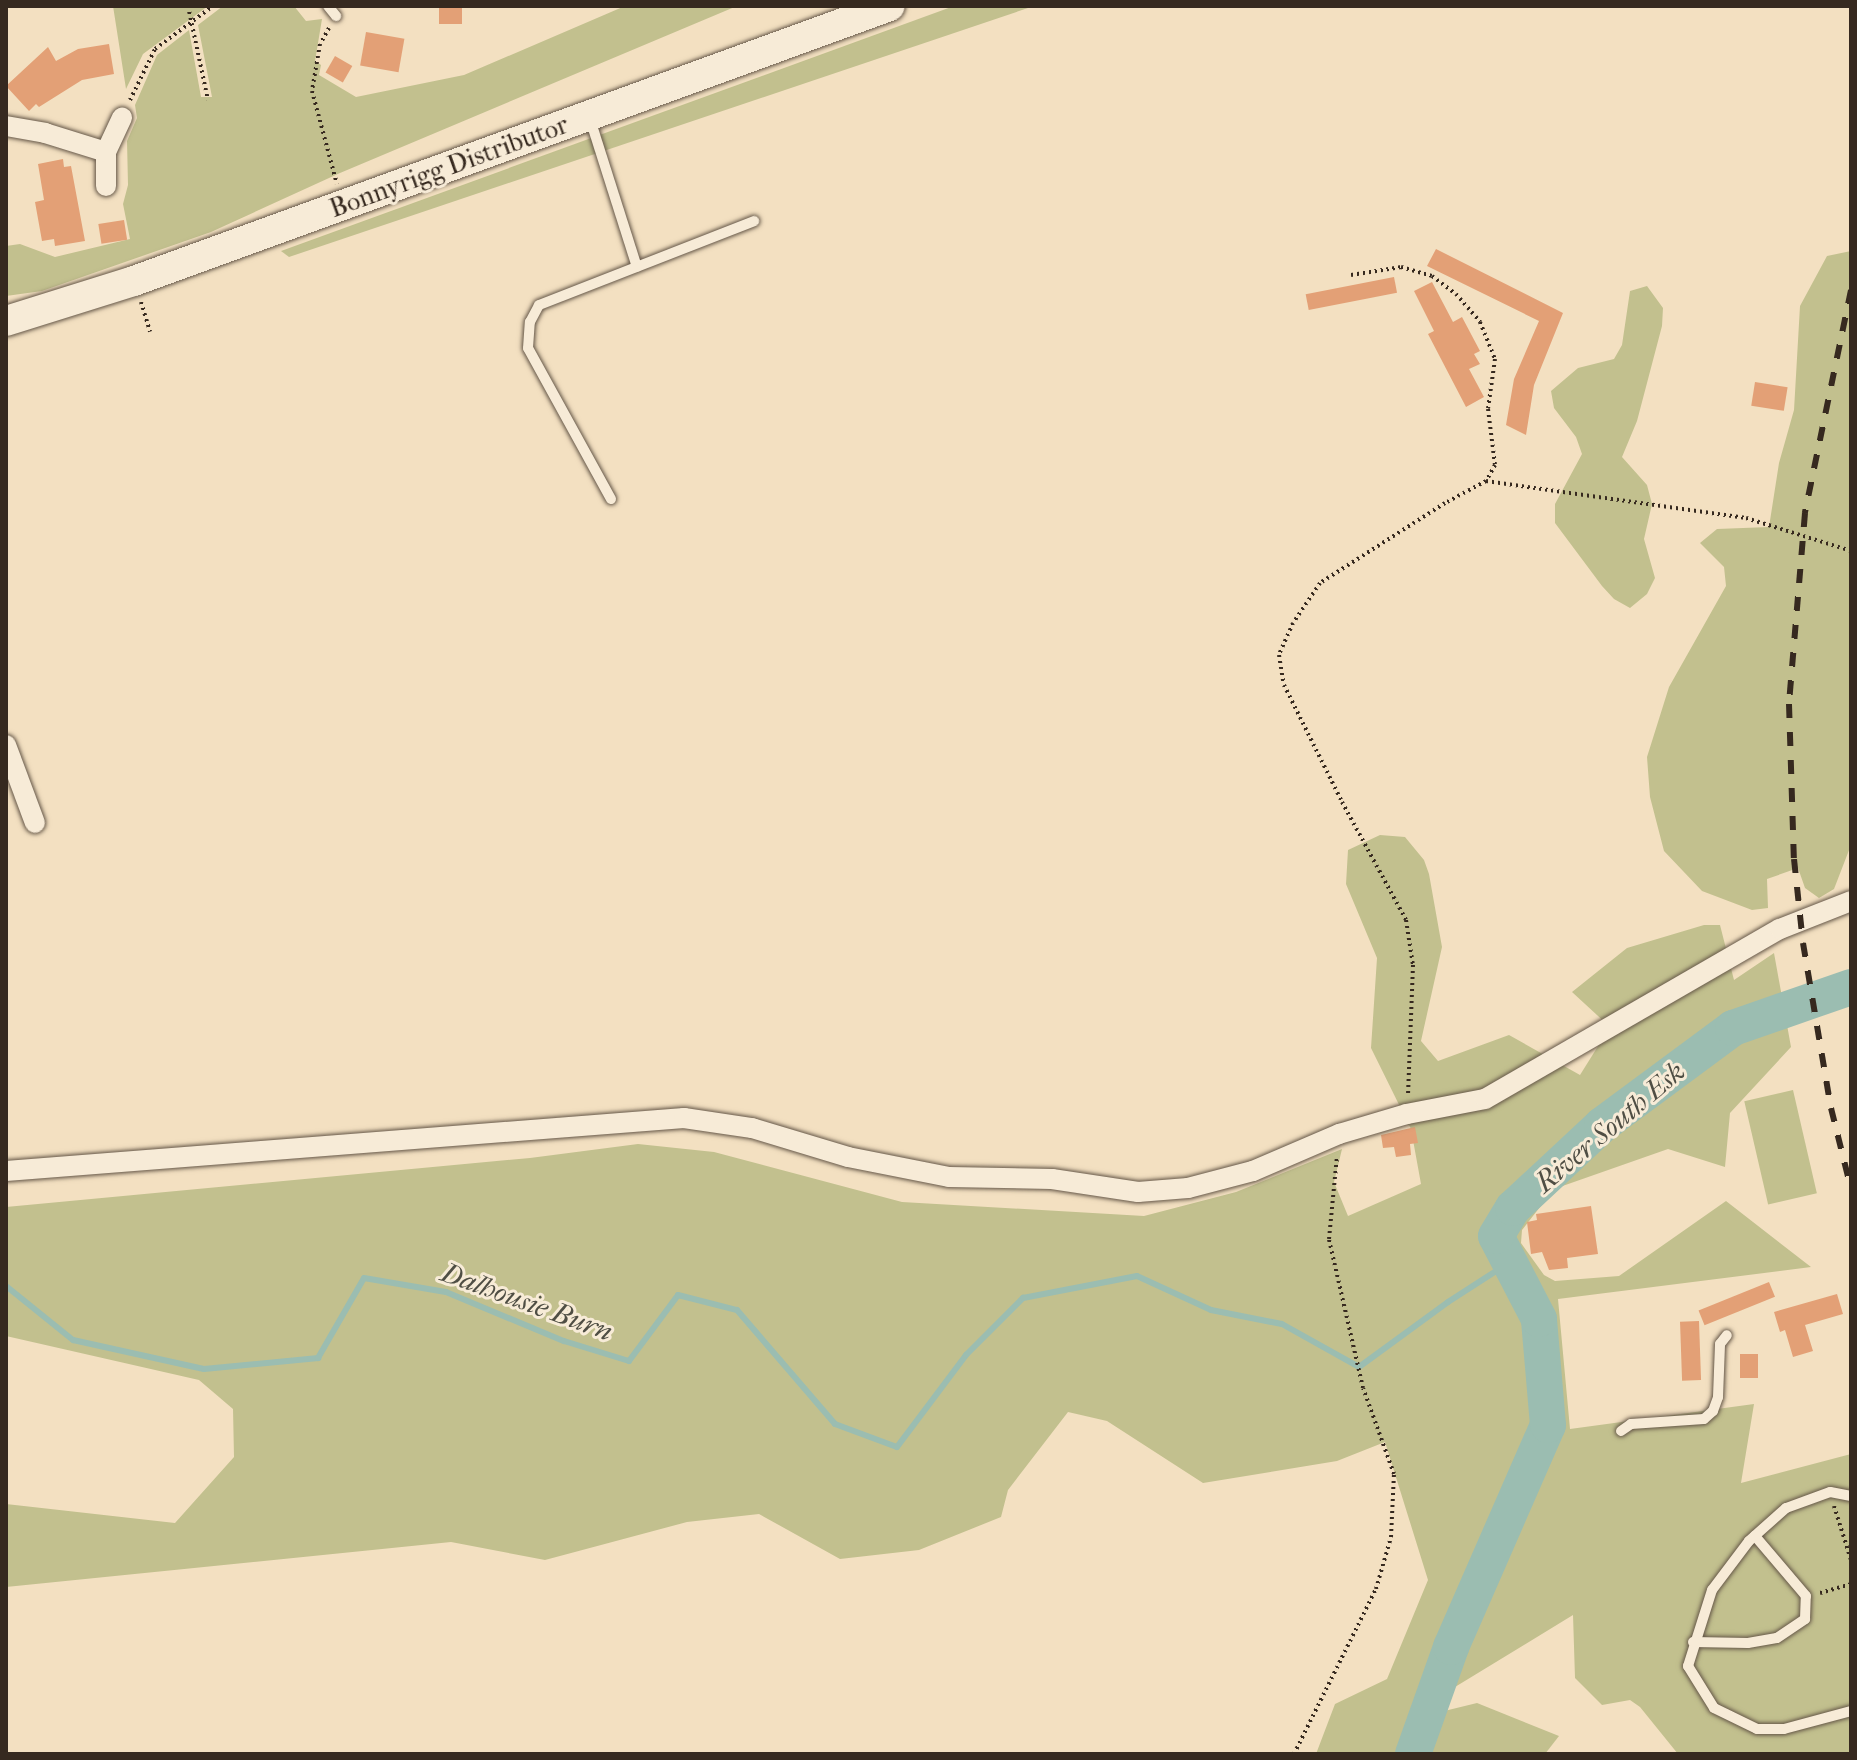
<!DOCTYPE html>
<style>
body{margin:0}
#map{position:relative;width:1857px;height:1760px;overflow:hidden;background:#f3e0c1;font-family:"IM FELL French Canon",serif}
div>[style]{position:absolute}
.green>*{inset:0;background:#c2c08e;transform-origin:0 0}
.stream>*{height:6px;margin:-3px;padding:0 3px;transform-origin:3px;border-radius:3px;background:#9bbdb1}
.river>*{height:36px;margin:-18px;padding:0 18px;transform-origin:18px;border-radius:18px;background:#9bbdb1}
.building>*{inset:0;background:#e3a076;transform-origin:0 0}
.path>*{height:4px;margin-top:-2px;transform-origin:0;background:repeating-linear-gradient(90deg,#36291f 0 2px,transparent 0 6px)}
.roads{filter:drop-shadow(0 0 2px #655748) drop-shadow(0 0 2px #655748)}
.lane>*{height:10px;margin:-5px;padding:0 5px;transform-origin:5px;border-radius:5px;background:#f7ebd7}
.street>*{height:20px;margin:-10px;padding:0 10px;transform-origin:10px;border-radius:10px;background:#f7ebd7}
.secondary>*{height:30px;margin:-15px;padding:0 15px;transform-origin:15px;border-radius:15px;background:#f7ebd7}
.rail>*{height:6px;margin-top:-3px;transform-origin:0;background:repeating-linear-gradient(90deg,#36291f 0 14px,transparent 0 28px)}
span{translate:-50% -50%;white-space:nowrap;text-align:center;line-height:1.15;-webkit-text-stroke:6px #f7ebd7;paint-order:stroke}
.street-label{font-size:26px;color:#36291f}
.water-label{font-size:28px;color:#4f4e44;font-style:italic}
.frame{position:absolute;inset:0;border:8px solid #36291f;pointer-events:none}
</style>
<div id="map">
<div class="green">
<i style="clip-path:polygon(113px 6px,208px 6px,143px 54px,126px 89px)"></i>
<i style="clip-path:polygon(223px 6px,294px 6px,306px 21px,322px 19px,315px 61px,321px 65px,319px 75px,356px 97px,464px 75px,625px 6px,737px 6px,340px 173px,211px 232px,42px 291px,6px 296px,6px 246px,20px 244px,55px 257px,130px 239px,123px 204px,128px 185px,127px 141px,137px 118px,135px 105px,157px 55px,189px 30px,201px 97px,212px 97px,198px 25px)"></i>
<i style="clip-path:polygon(954px 6px,1034px 6px,289px 257px,281px 251px)"></i>
<i style="clip-path:polygon(1851px 251px,1851px 845px,1834px 889px,1819px 898px,1805px 888px,1798px 868px,1767px 879px,1768px 908px,1752px 910px,1702px 891px,1664px 851px,1650px 797px,1647px 757px,1669px 687px,1726px 586px,1724px 567px,1700px 543px,1717px 529px,1769px 527px,1779px 463px,1794px 410px,1800px 306px,1827px 256px)"></i>
<i style="clip-path:polygon(1647px 286px,1663px 308px,1662px 326px,1637px 421px,1622px 457px,1647px 485px,1652px 504px,1644px 539px,1655px 578px,1647px 594px,1630px 608px,1614px 599px,1602px 586px,1555px 523px,1555px 504px,1582px 454px,1576px 437px,1554px 408px,1551px 391px,1578px 368px,1614px 359px,1622px 345px,1630px 291px)"></i>
<i style="clip-path:polygon(1380px 835px,1405px 837px,1424px 860px,1429px 874px,1442px 947px,1421px 1041px,1438px 1061px,1509px 1035px,1580px 1075px,1610px 1027px,1572px 992px,1627px 948px,1704px 925px,1720px 925px,1734px 980px,1774px 953px,1791px 1047px,1730px 1113px,1725px 1167px,1668px 1149px,1554px 1189px,1522px 1230px,1521px 1243px,1544px 1275px,1555px 1281px,1619px 1276px,1726px 1201px,1811px 1267px,1558px 1299px,1570px 1429px,1754px 1404px,1741px 1483px,1851px 1454px,1851px 1754px,1678px 1754px,1640px 1707px,1630px 1700px,1602px 1705px,1575px 1678px,1573px 1615px,1432px 1701px,1412px 1754px,1316px 1754px,1335px 1704px,1387px 1679px,1428px 1580px,1385px 1442px,1337px 1461px,1203px 1483px,1107px 1421px,1068px 1412px,1008px 1490px,1001px 1517px,919px 1550px,840px 1559px,759px 1514px,687px 1522px,545px 1560px,451px 1542px,6px 1587px,6px 1504px,175px 1523px,234px 1457px,233px 1409px,199px 1380px,6px 1336px,6px 1207px,530px 1158px,638px 1144px,714px 1152px,902px 1202px,1144px 1216px,1236px 1192px,1342px 1149px,1334px 1182px,1348px 1216px,1421px 1184px,1411px 1129px,1371px 1048px,1377px 958px,1346px 884px,1348px 850px)"></i>
<i style="left:1793px;top:1090px;width:106px;height:50px;rotate:77deg"></i>
<i style="clip-path:polygon(1477px 1703px,1559px 1736px,1545px 1754px,1420px 1754px,1432px 1714px)"></i>
</div>
<div class="stream">
<i style="left:6px;top:1286px;width:86px;rotate:38.9deg"></i>
<i style="left:73px;top:1340px;width:134px;rotate:12.5deg"></i>
<i style="left:204px;top:1369px;width:115px;rotate:-5.5deg"></i>
<i style="left:318px;top:1358px;width:92px;rotate:-60.1deg"></i>
<i style="left:364px;top:1278px;width:83px;rotate:9.7deg"></i>
<i style="left:446px;top:1292px;width:128px;rotate:22.6deg"></i>
<i style="left:564px;top:1341px;width:68px;rotate:17.1deg"></i>
<i style="left:629px;top:1361px;width:82px;rotate:-53.4deg"></i>
<i style="left:678px;top:1295px;width:61px;rotate:14.3deg"></i>
<i style="left:737px;top:1310px;width:150px;rotate:49.3deg"></i>
<i style="left:835px;top:1424px;width:66px;rotate:20.4deg"></i>
<i style="left:897px;top:1447px;width:115px;rotate:-53.1deg"></i>
<i style="left:966px;top:1355px;width:81px;rotate:-45deg"></i>
<i style="left:1023px;top:1298px;width:116px;rotate:-10.9deg"></i>
<i style="left:1137px;top:1276px;width:81px;rotate:24.7deg"></i>
<i style="left:1211px;top:1310px;width:72px;rotate:11.2deg"></i>
<i style="left:1282px;top:1324px;width:88px;rotate:29.2deg"></i>
<i style="left:1359px;top:1367px;width:110px;rotate:-36.1deg"></i>
<i style="left:1448px;top:1302px;width:74px;rotate:-32.8deg"></i>
</div>
<div class="river">
<i style="left:1413px;top:1754px;width:114px;rotate:-70.4deg"></i>
<i style="left:1451px;top:1647px;width:242px;rotate:-66.4deg"></i>
<i style="left:1548px;top:1425px;width:106px;rotate:-94.9deg"></i>
<i style="left:1539px;top:1319px;width:93px;rotate:-117.4deg"></i>
<i style="left:1496px;top:1236px;width:33px;rotate:-59deg"></i>
<i style="left:1513px;top:1208px;width:122px;rotate:-43deg"></i>
<i style="left:1602px;top:1125px;width:163px;rotate:-36.5deg"></i>
<i style="left:1733px;top:1028px;width:125px;rotate:-19.2deg"></i>
</div>
<div class="building">
<i style="left:439px;top:6px;width:23px;height:18px"></i>
<i style="left:366px;top:32px;width:39px;height:34px;rotate:10deg"></i>
<i style="clip-path:polygon(109px 44px,114px 74px,82px 80px,39px 107px,36px 104px,29px 111px,6px 86px,48px 47px,56px 61px,78px 49px)"></i>
<i style="left:335px;top:56px;width:20px;height:19px;rotate:30deg"></i>
<i style="clip-path:polygon(63px 159px,64px 167px,71px 166px,85px 241px,55px 246px,54px 239px,42px 241px,35px 202px,44px 200px,38px 164px)"></i>
<i style="left:124px;top:220px;width:20px;height:26px;rotate:81deg"></i>
<i style="clip-path:polygon(1436px 249px,1563px 313px,1534px 385px,1526px 435px,1506px 425px,1514px 379px,1539px 321px,1427px 266px)"></i>
<i style="left:1394px;top:277px;width:16px;height:90px;rotate:79deg"></i>
<i style="clip-path:polygon(1432px 282px,1453px 322px,1462px 317px,1480px 351px,1474px 354px,1480px 364px,1469px 369px,1484px 397px,1466px 407px,1428px 334px,1434px 331px,1414px 291px)"></i>
<i style="left:1755px;top:382px;width:33px;height:24px;rotate:9deg"></i>
<i style="clip-path:polygon(1415px 1127px,1418px 1143px,1410px 1144px,1411px 1155px,1396px 1157px,1394px 1147px,1383px 1148px,1381px 1135px)"></i>
<i style="clip-path:polygon(1591px 1206px,1598px 1254px,1567px 1258px,1568px 1268px,1549px 1270px,1542px 1252px,1531px 1254px,1527px 1222px,1537px 1220px,1536px 1214px)"></i>
<i style="left:1769px;top:1282px;width:16px;height:76px;rotate:68deg"></i>
<i style="clip-path:polygon(1837px 1294px,1843px 1314px,1805px 1325px,1813px 1351px,1793px 1357px,1785px 1330px,1780px 1332px,1774px 1312px)"></i>
<i style="left:1699px;top:1321px;width:59px;height:19px;rotate:88deg"></i>
<i style="left:1758px;top:1354px;width:24px;height:18px;rotate:90deg"></i>
</div>
<div class="path">
<i style="left:188px;top:6px;width:96px;rotate:78deg"></i>
<i style="left:329px;top:28px;width:18px;rotate:119deg"></i>
<i style="left:320px;top:44px;width:48px;rotate:99.7deg"></i>
<i style="left:312px;top:91px;width:96px;rotate:75deg"></i>
<i style="left:130px;top:100px;width:57px;rotate:-63.9deg"></i>
<i style="left:155px;top:49px;width:72px;rotate:-36.6deg"></i>
<i style="left:1351px;top:275px;width:51px;rotate:-9.1deg"></i>
<i style="left:1401px;top:267px;width:32px;rotate:16deg"></i>
<i style="left:1432px;top:276px;width:30px;rotate:37deg"></i>
<i style="left:1456px;top:294px;width:37px;rotate:49deg"></i>
<i style="left:1480px;top:322px;width:40px;rotate:68deg"></i>
<i style="left:1495px;top:359px;width:50px;rotate:98deg"></i>
<i style="left:1488px;top:409px;width:56px;rotate:82.9deg"></i>
<i style="left:1495px;top:465px;width:18px;rotate:119deg"></i>
<i style="left:1486px;top:481px;width:47px;rotate:151.8deg"></i>
<i style="left:1445px;top:503px;width:148px;rotate:147.4deg"></i>
<i style="left:1320px;top:583px;width:48px;rotate:124deg"></i>
<i style="left:1293px;top:623px;width:35px;rotate:114deg"></i>
<i style="left:1279px;top:655px;width:30px;rotate:81deg"></i>
<i style="left:1284px;top:685px;width:131px;rotate:63.6deg"></i>
<i style="left:1342px;top:802px;width:134px;rotate:61.5deg"></i>
<i style="left:1406px;top:920px;width:46px;rotate:81.2deg"></i>
<i style="left:1413px;top:965px;width:131px;rotate:92.2deg"></i>
<i style="left:141px;top:302px;width:31px;rotate:73deg"></i>
<i style="left:1486px;top:481px;width:263px;rotate:8.1deg"></i>
<i style="left:1746px;top:518px;width:110px;rotate:17.4deg"></i>
<i style="left:1834px;top:1506px;width:57px;rotate:72.5deg"></i>
<i style="left:1820px;top:1593px;width:32px;rotate:-16deg"></i>
<i style="left:1294px;top:1754px;width:184px;rotate:-63.6deg"></i>
<i style="left:1376px;top:1589px;width:54px;rotate:-73.9deg"></i>
<i style="left:1391px;top:1537px;width:63px;rotate:-87.3deg"></i>
<i style="left:1394px;top:1474px;width:91px;rotate:-109.8deg"></i>
<i style="left:1363px;top:1388px;width:153px;rotate:-102.9deg"></i>
<i style="left:1329px;top:1239px;width:83px;rotate:-84.5deg"></i>
</div>
<div class="roads">
<div class="lane">
<i style="left:328px;top:6px;width:13px;rotate:51deg"></i>
<i style="left:590px;top:119px;width:155px;rotate:72.4deg"></i>
<i style="left:611px;top:499px;width:172px;rotate:-118.8deg"></i>
<i style="left:528px;top:348px;width:26px;rotate:-86deg"></i>
<i style="left:530px;top:322px;width:19px;rotate:-62deg"></i>
<i style="left:539px;top:305px;width:231px;rotate:-21.3deg"></i>
<i style="left:1621px;top:1431px;width:12px;rotate:-35deg"></i>
<i style="left:1631px;top:1424px;width:73px;rotate:-3.9deg"></i>
<i style="left:1704px;top:1419px;width:12px;rotate:-42deg"></i>
<i style="left:1713px;top:1411px;width:15px;rotate:-70deg"></i>
<i style="left:1718px;top:1397px;width:53px;rotate:-87.8deg"></i>
<i style="left:1720px;top:1344px;width:11px;rotate:-52deg"></i>
<i style="left:1851px;top:1496px;width:21px;rotate:-169deg"></i>
<i style="left:1830px;top:1492px;width:47px;rotate:160deg"></i>
<i style="left:1786px;top:1508px;width:50px;rotate:138.3deg"></i>
<i style="left:1749px;top:1541px;width:61px;rotate:127.1deg"></i>
<i style="left:1712px;top:1590px;width:80px;rotate:107.5deg"></i>
<i style="left:1688px;top:1666px;width:49px;rotate:58.2deg"></i>
<i style="left:1714px;top:1708px;width:48px;rotate:26deg"></i>
<i style="left:1757px;top:1729px;width:27px"></i>
<i style="left:1784px;top:1729px;width:69px;rotate:-15deg"></i>
<i style="left:1693px;top:1642px;width:55px;rotate:1deg"></i>
<i style="left:1748px;top:1643px;width:29px;rotate:-10deg"></i>
<i style="left:1777px;top:1638px;width:34px;rotate:-34deg"></i>
<i style="left:1805px;top:1619px;width:23px;rotate:-88deg"></i>
<i style="left:1806px;top:1596px;width:79px;rotate:-130.4deg"></i>
</div>
<div class="street">
<i style="left:6px;top:126px;width:40px;rotate:10deg"></i>
<i style="left:45px;top:133px;width:64px;rotate:17.3deg"></i>
<i style="left:106px;top:186px;width:34px;rotate:-90deg"></i>
<i style="left:106px;top:152px;width:38px;rotate:-65deg"></i>
<i style="left:6px;top:745px;width:83px;rotate:69.6deg"></i>
<i style="left:6px;top:1171px;width:680px;rotate:-4.47deg"></i>
<i style="left:684px;top:1118px;width:69px;rotate:8.4deg"></i>
<i style="left:752px;top:1128px;width:100px;rotate:16.8deg"></i>
<i style="left:848px;top:1157px;width:103px;rotate:11.2deg"></i>
<i style="left:949px;top:1177px;width:103px;rotate:1.1deg"></i>
<i style="left:1052px;top:1179px;width:87px;rotate:8.6deg"></i>
<i style="left:1138px;top:1192px;width:50px;rotate:-4.6deg"></i>
<i style="left:1188px;top:1188px;width:67px;rotate:-14.7deg"></i>
<i style="left:1253px;top:1171px;width:94px;rotate:-23.3deg"></i>
<i style="left:1339px;top:1134px;width:71px;rotate:-16.4deg"></i>
<i style="left:1407px;top:1114px;width:79px;rotate:-10.9deg"></i>
<i style="left:1485px;top:1099px;width:340px;rotate:-30deg"></i>
<i style="left:1780px;top:929px;width:76px;rotate:-21.5deg"></i>
</div>
<div class="secondary">
<i style="left:6px;top:321px;width:134px;rotate:-17.4deg"></i>
<i style="left:134px;top:281px;width:804px;rotate:-19.99deg"></i>
</div>
</div>
<div class="rail">
<i style="left:1851px;top:290px;width:228px;rotate:101.7deg"></i>
<i style="left:1805px;top:513px;width:192px;rotate:94.8deg"></i>
<i style="left:1789px;top:704px;width:155px;rotate:88.2deg"></i>
<i style="left:1794px;top:859px;width:84px;rotate:83.9deg"></i>
<i style="left:1803px;top:943px;width:167px;rotate:80.4deg"></i>
<i style="left:1831px;top:1108px;width:83px;rotate:76.1deg"></i>
</div>
<div class="street-label">
<span style="left:449px;top:167px;rotate:-20deg">Bonnyrigg Distributor</span>
</div>
<div class="water-label">
<span style="left:1610px;top:1127px;rotate:-40deg">River South Esk</span>
<span style="left:527px;top:1302px;rotate:20deg">Dalhousie Burn</span>
</div>
<div class="frame"></div>
</div>
